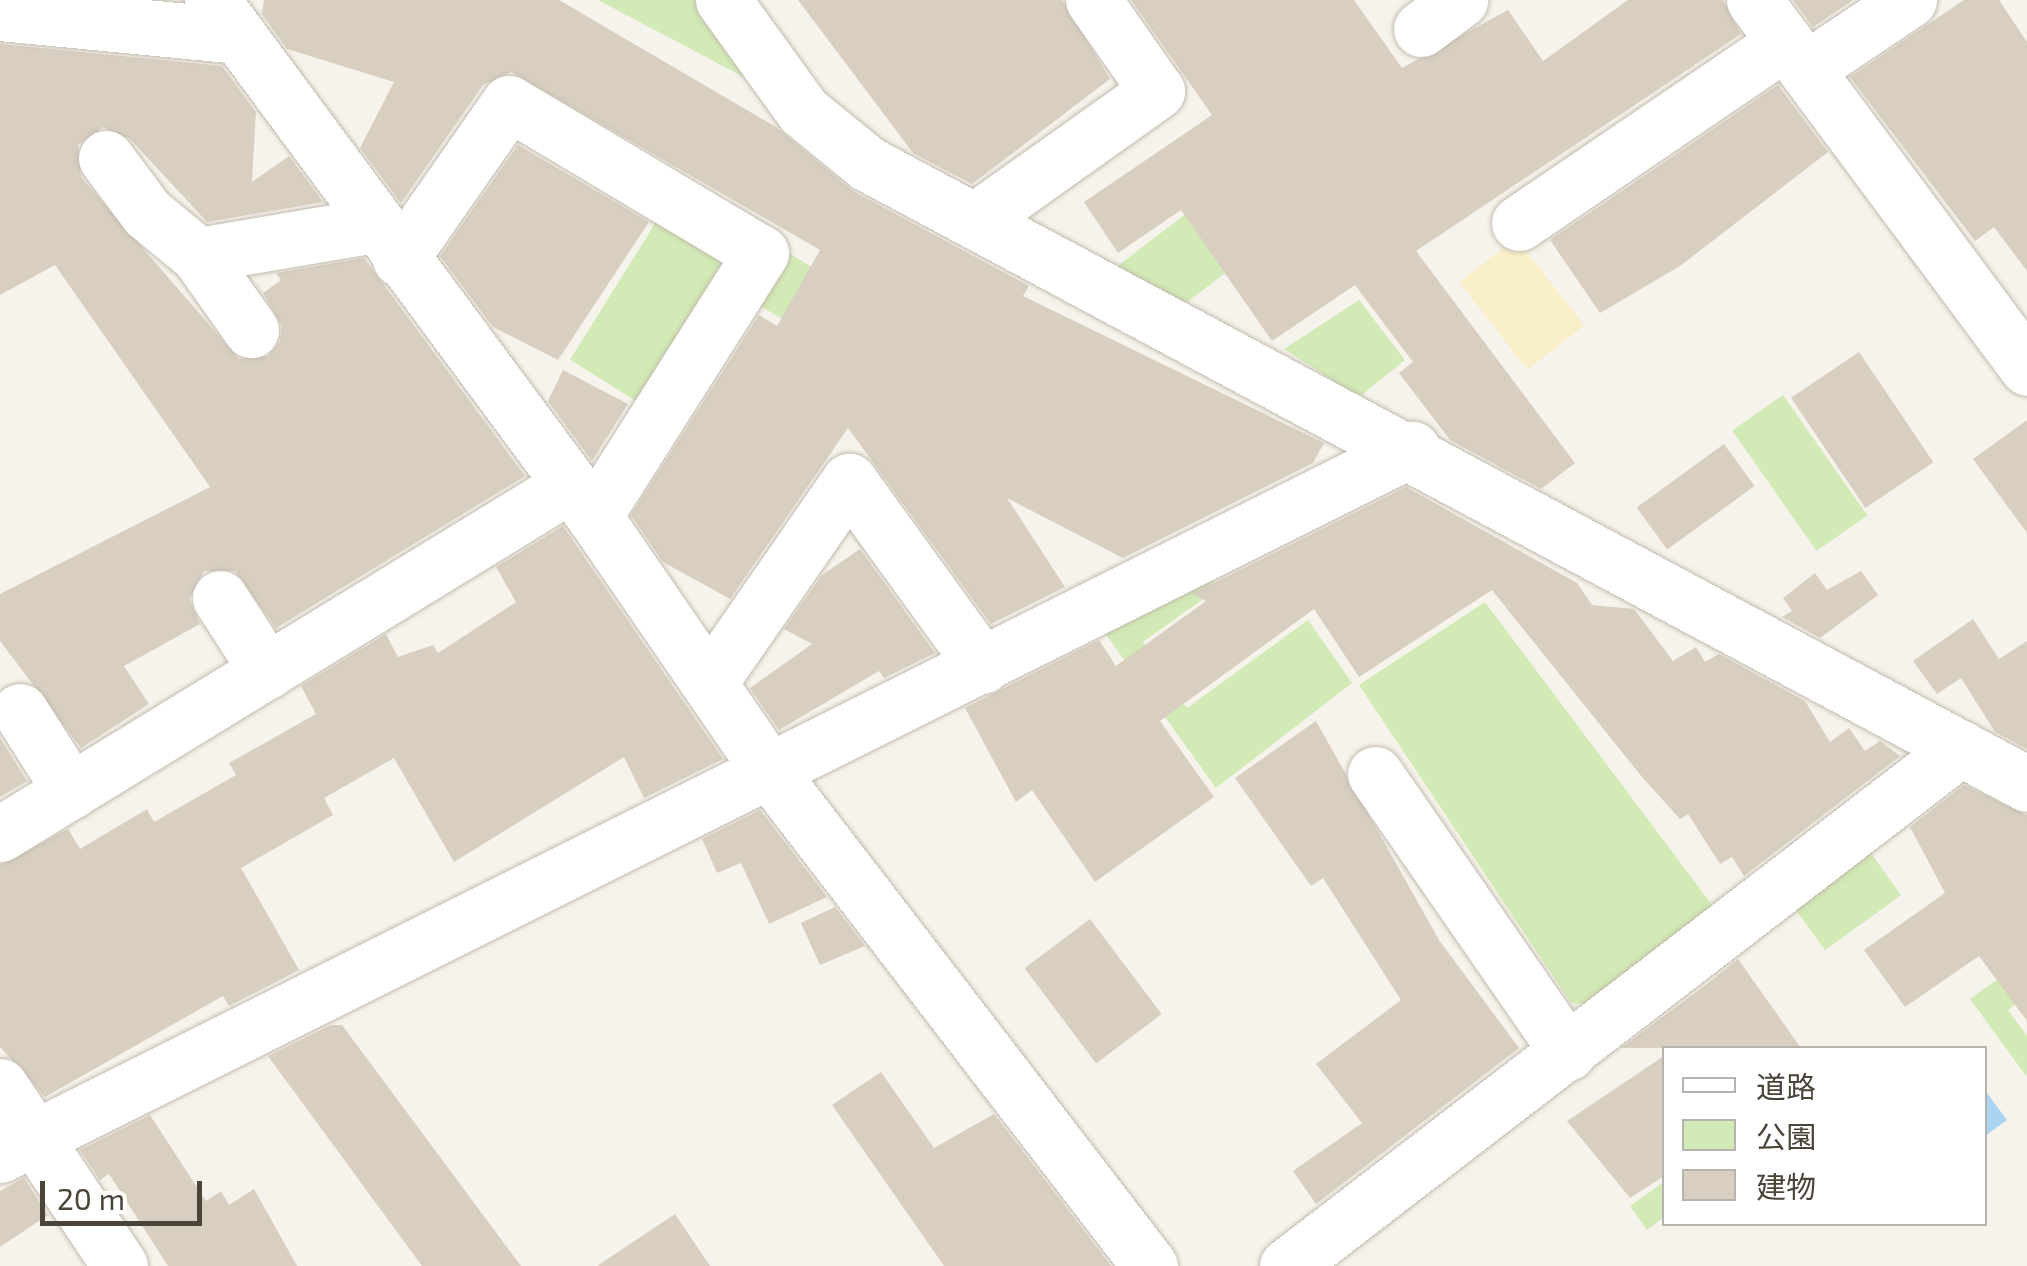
<!DOCTYPE html>
<meta charset="utf-8">
<style>
body{margin:0}
#map{position:relative;width:2027px;height:1266px;overflow:hidden;background:#f6f3ec;font-family:"Exo 2","Noto Sans JP",sans-serif}
div>[style]{position:absolute}
.green>*{inset:0;background:#d2eab5;transform-origin:0 0}
.sand>*{inset:0;background:#f9efc9;transform-origin:0 0}
.water>*{inset:0;background:#a9d4f2}
.building>*{inset:0;background:#d8cfc1;transform-origin:0 0}
.roads{filter:drop-shadow(0 0 2px #c2bbae) drop-shadow(0 0 2px #c2bbae)}
.minor>*{height:55px;margin:-27.5px;padding:0 27.5px;transform-origin:27.5px;border-radius:27.5px;background:#fff}
span{translate:-50% -50%;white-space:nowrap;text-align:center;line-height:1.15;-webkit-text-stroke:9px #fff;paint-order:stroke}
.legend{position:absolute;left:1662px;top:1046px;width:325px;height:180px;box-sizing:border-box;background:#fff;border:2px solid #b7b4b0;margin:0;padding:12px 18px;list-style:none;font-size:30px;color:#4b4439}
.legend li{display:flex;align-items:center;gap:20px;height:50px}
.legend b{width:50px;border:2px solid #b7b4b0}
.scale{position:absolute;left:40px;top:1181px;width:162px;height:45px;box-sizing:border-box;border:5px solid #4b4439;border-top:0;padding-left:12px;font-size:30px;line-height:35px;white-space:nowrap;color:#4b4439;-webkit-text-stroke:8px #fff;paint-order:stroke}
</style>
<div id="map">
<div class="green">
<i style="clip-path:polygon(598px 0,704px 0,772px 92px)"></i>
<i style="clip-path:polygon(1315px 115px,1309px 209px,1182px 306px,1115px 268px)"></i>
<i style="left:658px;top:219px;width:84px;height:166px;rotate:32deg"></i>
<i style="left:782px;top:249px;width:78px;height:60px;rotate:31deg"></i>
<i style="clip-path:polygon(1359px 300px,1405px 360px,1359px 397px,1284px 349px)"></i>
<i style="left:1783px;top:395px;width:147px;height:62px;rotate:55deg"></i>
<i style="clip-path:polygon(1207px 571px,1217px 589px,1143px 642px,1187px 708px,1308px 620px,1352px 683px,1216px 788px,1102px 629px)"></i>
<i style="clip-path:polygon(1485px 602px,1718px 913px,1598px 1005px,1571px 1003px,1359px 685px)"></i>
<i style="left:1867px;top:848px;width:58px;height:94px;rotate:54deg"></i>
<i style="clip-path:polygon(2027px 958px,2027px 996px,2008px 1010px,2027px 1036px,2027px 1077px,1970px 999px)"></i>
<i style="clip-path:polygon(1664px 1182px,1664px 1217px,1647px 1230px,1630px 1206px)"></i>
</div>
<div class="sand">
<i style="left:1516px;top:238px;width:111px;height:72px;rotate:52deg"></i>
</div>
<div class="water">
<i style="clip-path:polygon(1984px 1089px,2007px 1120px,1985px 1136px,1984px 1136px)"></i>
</div>
<div class="building">
<i style="clip-path:polygon(264px 0,559px 0,776px 127px,853px 191px,1029px 286px,1023px 296px,1324px 443px,1313px 463px,1123px 558px,1007px 498px,1065px 587px,991px 624px,848px 428px,730px 599px,663px 562px,631px 515px,759px 315px,777px 326px,820px 250px,511px 72px,483px 85px,401px 203px,360px 148px,394px 82px,287px 49px,262px 14px)"></i>
<i style="clip-path:polygon(798px 0,1062px 0,1110px 79px,972px 184px,913px 153px)"></i>
<i style="clip-path:polygon(1131px 0,1354px 0,1402px 68px,1508px 10px,1543px 61px,1628px 0,1723px 0,1741px 34px,1416px 251px,1575px 463px,1541px 489px,1450px 440px,1399px 373px,1413px 362px,1355px 285px,1272px 341px,1181px 210px,1118px 253px,1084px 202px,1212px 115px)"></i>
<i style="clip-path:polygon(1793px 0,1853px 0,1813px 27px)"></i>
<i style="clip-path:polygon(1964px 0,1999px 0,2027px 42px,2027px 271px,1994px 227px,1975px 241px,1850px 77px)"></i>
<i style="clip-path:polygon(0 44px,222px 66px,256px 112px,252px 182px,289px 156px,323px 202px,207px 222px,130px 139px,103px 127px,78px 145px,81px 177px,239px 359px,268px 356px,280px 342px,282px 326px,263px 293px,281px 280px,276px 273px,364px 258px,525px 476px,276px 628px,235px 571px,204px 571px,189px 599px,200px 624px,124px 666px,149px 704px,81px 748px,0 641px,0 594px,210px 487px,55px 265px,0 295px)"></i>
<i style="clip-path:polygon(1778px 85px,1828px 152px,1680px 266px,1600px 313px,1550px 240px)"></i>
<i style="clip-path:polygon(518px 145px,649px 222px,558px 360px,493px 327px,440px 256px)"></i>
<i style="left:1859px;top:352px;width:133px;height:82px;rotate:56deg"></i>
<i style="clip-path:polygon(563px 370px,628px 404px,592px 461px,548px 401px)"></i>
<i style="clip-path:polygon(2027px 420px,2027px 533px,1973px 459px)"></i>
<i style="left:1724px;top:444px;width:52px;height:108px;rotate:54deg"></i>
<i style="clip-path:polygon(1406px 487px,1577px 583px,1592px 605px,1634px 609px,1673px 661px,1696px 647px,1705px 662px,1719px 654px,1805px 701px,1830px 742px,1849px 728px,1865px 751px,1880px 741px,1900px 756px,1744px 876px,1732px 857px,1720px 864px,1688px 814px,1680px 819px,1642px 777px,1492px 590px,1359px 677px,1314px 609px,1160px 721px,1214px 797px,1095px 882px,1032px 790px,1016px 802px,965px 708px,1099px 640px,1116px 666px,1206px 601px,1192px 594px)"></i>
<i style="clip-path:polygon(563px 526px,723px 759px,644px 798px,624px 757px,454px 862px,394px 758px,324px 798px,333px 815px,241px 868px,299px 970px,229px 1006px,223px 996px,45px 1097px,0 1047px,0 865px,68px 829px,80px 849px,147px 809px,154px 822px,236px 775px,229px 763px,316px 714px,301px 686px,386px 634px,398px 657px,433px 645px,438px 653px,516px 602px,496px 567px)"></i>
<i style="clip-path:polygon(860px 549px,935px 653px,884px 678px,879px 671px,779px 730px,750px 688px,812px 644px,784px 629px,822px 575px)"></i>
<i style="clip-path:polygon(1861px 571px,1878px 595px,1820px 638px,1782px 617px,1792px 611px,1783px 598px,1815px 573px,1827px 590px)"></i>
<i style="clip-path:polygon(1973px 619px,1999px 659px,2027px 641px,2027px 749px,1995px 732px,1961px 678px,1937px 694px,1913px 661px)"></i>
<i style="clip-path:polygon(1316px 721px,1439px 940px,1519px 1048px,1316px 1204px,1293px 1171px,1362px 1123px,1316px 1064px,1401px 1000px,1323px 878px,1311px 886px,1235px 778px)"></i>
<i style="clip-path:polygon(0 738px,27px 781px,0 797px)"></i>
<i style="clip-path:polygon(1964px 785px,2027px 815px,2027px 1021px,1979px 956px,1905px 1007px,1864px 950px,1945px 893px,1910px 827px)"></i>
<i style="clip-path:polygon(760px 810px,827px 897px,769px 924px,741px 863px,717px 873px,702px 839px)"></i>
<i style="clip-path:polygon(835px 907px,865px 946px,820px 965px,801px 923px)"></i>
<i style="left:1090px;top:919px;width:119px;height:82px;rotate:53deg"></i>
<i style="clip-path:polygon(1738px 959px,1801px 1048px,1621px 1048px,1707px 984px)"></i>
<i style="clip-path:polygon(331px 1025px,342px 1025px,521px 1266px,422px 1266px,268px 1056px)"></i>
<i style="clip-path:polygon(1664px 1056px,1664px 1176px,1630px 1198px,1567px 1121px)"></i>
<i style="clip-path:polygon(881px 1072px,934px 1148px,994px 1114px,1111px 1266px,944px 1266px,832px 1105px)"></i>
<i style="clip-path:polygon(150px 1115px,206px 1201px,221px 1191px,229px 1205px,254px 1189px,297px 1266px,168px 1266px,109px 1174px,100px 1180px,80px 1150px)"></i>
<i style="clip-path:polygon(24px 1178px,48px 1215px,0 1247px,0 1191px)"></i>
<i style="clip-path:polygon(675px 1214px,710px 1266px,597px 1266px)"></i>
</div>
<div class="roads">
<div class="minor">
<i style="left:212px;top:0;width:642px;rotate:53.49deg"></i>
<i style="left:594px;top:516px;width:306px;rotate:55.5deg"></i>
<i style="left:767px;top:768px;width:628px;rotate:52.44deg"></i>
<i style="left:723px;top:0;width:137px;rotate:54.2deg"></i>
<i style="left:803px;top:111px;width:84px;rotate:39.2deg"></i>
<i style="left:868px;top:164px;width:1314px;rotate:28.14deg"></i>
<i style="left:1754px;top:0;width:458px;rotate:53.4deg"></i>
<i style="left:0;top:13px;width:239px;rotate:5.5deg"></i>
<i style="left:1421px;top:29px;width:49px;rotate:-36.6deg"></i>
<i style="left:1806px;top:69px;width:124px;rotate:-33.8deg"></i>
<i style="left:106px;top:158px;width:69px;rotate:53.3deg"></i>
<i style="left:147px;top:213px;width:66px;rotate:39.5deg"></i>
<i style="left:198px;top:255px;width:180px;rotate:-9.6deg"></i>
<i style="left:977px;top:219px;width:221px;rotate:-35.4deg"></i>
<i style="left:1157px;top:91px;width:111px;rotate:-125.1deg"></i>
<i style="left:1519px;top:223px;width:322px;rotate:-34.2deg"></i>
<i style="left:198px;top:255px;width:92px;rotate:54.8deg"></i>
<i style="left:400px;top:259px;width:190px;rotate:-55.1deg"></i>
<i style="left:509px;top:103px;width:293px;rotate:30.8deg"></i>
<i style="left:761px;top:253px;width:312px;rotate:122.4deg"></i>
<i style="left:220px;top:598px;width:87px;rotate:57.2deg"></i>
<i style="left:709px;top:683px;width:246px;rotate:-55.3deg"></i>
<i style="left:849px;top:481px;width:228px;rotate:54.1deg"></i>
<i style="left:20px;top:711px;width:95px;rotate:57.5deg"></i>
<i style="left:1375px;top:774px;width:339px;rotate:55.3deg"></i>
<i style="left:0;top:834px;width:666px;rotate:-31.49deg"></i>
<i style="left:0;top:1086px;width:216px;rotate:56.3deg"></i>
<i style="left:0;top:1155px;width:1579px;rotate:-26.57deg"></i>
<i style="left:1287px;top:1266px;width:850px;rotate:-37.54deg"></i>
</div>
</div>
<ul class="legend">
<li><b style="height:12px;background:#fff"></b>道路</li>
<li><b style="height:28px;background:#d2eab5"></b>公園</li>
<li><b style="height:28px;background:#d8cfc1"></b>建物</li>
</ul>
<div class="scale">20 m</div>
</div>
